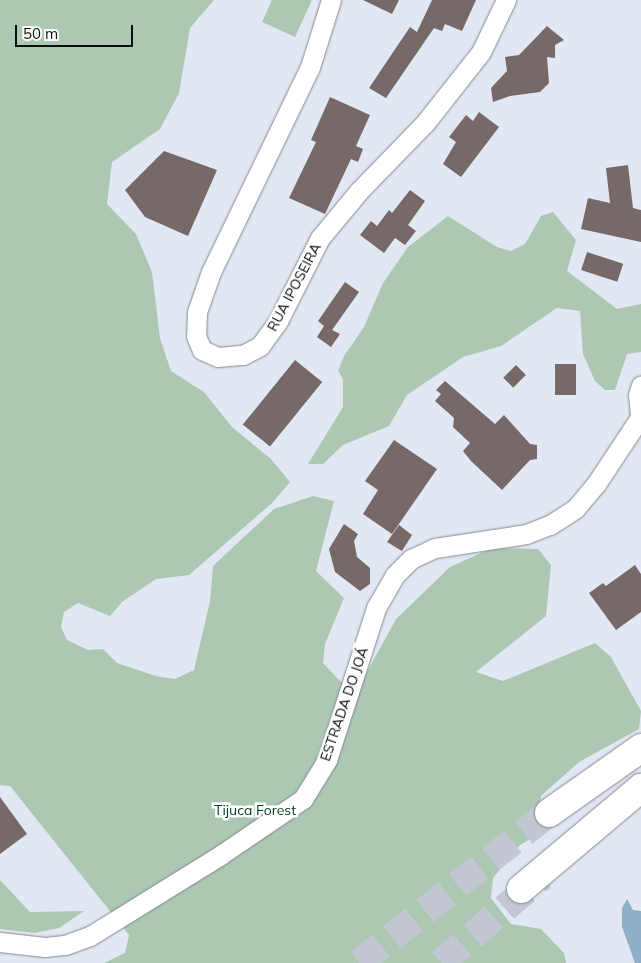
<!DOCTYPE html>
<meta charset="utf-8">
<style>
body{margin:0}
#map{position:relative;width:641px;height:963px;overflow:hidden;background:#e2e8f3;font-family:Mulish,sans-serif}
div>[style]{position:absolute}
.green>*{inset:0;background:#acc8b3}
.water>*{inset:0;background:#8faec8}
.building>*{inset:0;background:#766968;transform-origin:0 0}
.highway-tunnel>*{height:28px;margin-top:-14px;transform-origin:0;background:repeating-linear-gradient(90deg,#c2c7d1 0 28px,transparent 0 42px)}
.roads{filter:drop-shadow(0 0 1px #848892) drop-shadow(0 0 1px #848892)}
.minor>*{height:19px;margin:-9.5px;padding:0 9.5px;transform-origin:9.5px;border-radius:9.5px;background:#fff}
.highway>*{height:28px;margin:-14px;padding:0 14px;transform-origin:14px;border-radius:14px;background:#fff}
span{translate:-50% -50%;white-space:nowrap;text-align:center;line-height:1.15;-webkit-text-stroke:5px #fff;paint-order:stroke}
.street-label{font-size:14px;color:#0b0d11}
.park-label{font-size:14px;color:#003a1a}
.scale{position:absolute;left:15px;top:25px;width:118px;height:22px;box-sizing:border-box;border:2px solid #0b0d11;border-top:0;padding-left:6px;font-size:15px;line-height:18px;white-space:nowrap;color:#0b0d11;-webkit-text-stroke:4px #fff;paint-order:stroke}
</style>
<div id="map">
<div class="green">
<i style="clip-path:polygon(0 0,214px 0,190px 28px,179px 93px,160px 129px,112px 162px,107px 204px,136px 234px,152px 272px,160px 338px,171px 371px,204px 392px,232px 427px,271px 459px,290px 482px,272px 503px,189px 575px,156px 579px,122px 602px,110px 616px,78px 603px,64px 612px,61px 627px,67px 640px,88px 650px,103px 649px,117px 663px,156px 676px,175px 679px,194px 670px,210px 601px,213px 566px,274px 509px,313px 496px,334px 501px,316px 571px,344px 598px,325px 644px,323px 663px,341px 682px,362px 681px,396px 619px,450px 567px,492px 548px,538px 549px,551px 565px,546px 616px,476px 672px,503px 681px,595px 643px,611px 657px,641px 711px,639px 729px,579px 762px,541px 796px,536px 835px,519px 846px,493px 878px,491px 898px,511px 924px,541px 929px,564px 953px,566px 963px,104px 963px,125px 953px,129px 935px,10px 786px,0 785px)"></i>
<i style="clip-path:polygon(272px 0,312px 0,295px 37px,262px 22px)"></i>
<i style="clip-path:polygon(553px 212px,576px 240px,567px 271px,617px 309px,641px 304px,641px 352px,627px 354px,615px 390px,605px 390px,595px 381px,583px 354px,580px 311px,557px 308px,501px 346px,463px 357px,407px 395px,389px 426px,343px 445px,323px 464px,308px 464px,343px 407px,343px 379px,338px 371px,344px 356px,364px 327px,383px 283px,408px 247px,448px 216px,497px 247px,511px 251px,525px 244px,541px 216px)"></i>
<i style="clip-path:polygon(0 880px,30px 912px,84px 911px,59px 928px,35px 933px,0 929px)"></i>
</div>
<div class="water">
<i style="clip-path:polygon(627px 899px,633px 910px,641px 911px,641px 963px,635px 963px,622px 927px,622px 908px)"></i>
</div>
<div class="building">
<i style="clip-path:polygon(363px 0,399px 0,392px 14px)"></i>
<i style="clip-path:polygon(432px 0,476px 0,462px 31px,445px 24px,442px 31px,434px 28px,386px 98px,369px 88px,410px 27px,417px 32px)"></i>
<i style="clip-path:polygon(547px 26px,564px 40px,555px 45px,555px 58px,547px 57px,549px 83px,540px 92px,510px 96px,493px 102px,491px 88px,507px 71px,505px 57px,519px 55px)"></i>
<i style="clip-path:polygon(330px 97px,370px 115px,356px 146px,363px 149px,358px 162px,351px 159px,325px 214px,289px 198px,316px 142px,311px 140px)"></i>
<i style="clip-path:polygon(479px 112px,499px 127px,461px 177px,443px 164px,456px 142px,449px 137px,466px 115px,473px 121px)"></i>
<i style="clip-path:polygon(164px 151px,217px 170px,188px 236px,145px 217px,125px 190px)"></i>
<i style="clip-path:polygon(628px 165px,633px 208px,641px 210px,641px 242px,581px 229px,588px 198px,610px 203px,606px 168px)"></i>
<i style="clip-path:polygon(410px 190px,425px 201px,408px 225px,416px 231px,405px 245px,395px 238px,384px 253px,360px 235px,371px 221px,377px 226px,389px 210px,392px 213px)"></i>
<i style="left:587px;top:252px;width:38px;height:19px;rotate:18deg"></i>
<i style="clip-path:polygon(345px 282px,359px 292px,332px 330px,340px 334px,331px 347px,317px 337px,324px 326px,318px 321px)"></i>
<i style="left:295px;top:360px;width:35px;height:83px;rotate:39deg"></i>
<i style="left:555px;top:364px;width:21px;height:31px"></i>
<i style="left:516px;top:365px;width:14px;height:18px;rotate:45deg"></i>
<i style="clip-path:polygon(445px 381px,495px 424px,504px 415px,530px 444px,537px 445px,537px 459px,530px 460px,502px 490px,471px 461px,463px 451px,470px 443px,453px 427px,454px 418px,435px 401px,441px 394px,436px 390px)"></i>
<i style="clip-path:polygon(394px 440px,437px 469px,392px 534px,363px 514px,378px 490px,365px 481px)"></i>
<i style="clip-path:polygon(344px 524px,358px 534px,354px 541px,357px 557px,370px 568px,370px 584px,360px 591px,335px 572px,329px 549px)"></i>
<i style="clip-path:polygon(399px 525px,412px 535px,402px 551px,387px 542px)"></i>
<i style="clip-path:polygon(635px 565px,641px 574px,641px 612px,616px 630px,589px 593px,603px 583px,606px 586px)"></i>
<i style="clip-path:polygon(0 797px,27px 834px,0 854px)"></i>
</div>
<div class="highway-tunnel">
<i style="left:359px;top:963px;width:242px;rotate:-38.3deg"></i>
<i style="left:441px;top:963px;width:133px;rotate:-40.7deg"></i>
</div>
<div class="roads">
<div class="minor">
<i style="left:331px;top:0;width:70px;rotate:107.4deg"></i>
<i style="left:310px;top:67px;width:228px;rotate:115.8deg"></i>
<i style="left:211px;top:272px;width:42px;rotate:109.3deg"></i>
<i style="left:197px;top:312px;width:24px;rotate:92deg"></i>
<i style="left:196px;top:336px;width:15px;rotate:67deg"></i>
<i style="left:202px;top:350px;width:17px;rotate:24deg"></i>
<i style="left:218px;top:357px;width:25px;rotate:-5deg"></i>
<i style="left:243px;top:355px;width:19px;rotate:-28deg"></i>
<i style="left:260px;top:346px;width:31px;rotate:-54deg"></i>
<i style="left:278px;top:321px;width:93px;rotate:-63.2deg"></i>
<i style="left:320px;top:238px;width:61px;rotate:-50.3deg"></i>
<i style="left:359px;top:191px;width:95px;rotate:-45.9deg"></i>
<i style="left:425px;top:123px;width:90px;rotate:-51.7deg"></i>
<i style="left:481px;top:52px;width:58px;rotate:-64.3deg"></i>
<i style="left:640px;top:416px;width:21px;rotate:-95deg"></i>
<i style="left:638px;top:395px;width:10px;rotate:-73deg"></i>
<i style="left:0;top:942px;width:45px;rotate:6.3deg"></i>
<i style="left:45px;top:947px;width:20px;rotate:-6deg"></i>
<i style="left:65px;top:945px;width:27px;rotate:-20deg"></i>
<i style="left:90px;top:936px;width:155px;rotate:-31.8deg"></i>
<i style="left:222px;top:854px;width:98px;rotate:-34.2deg"></i>
<i style="left:303px;top:799px;width:46px;rotate:-58.4deg"></i>
<i style="left:327px;top:760px;width:160px;rotate:-72.1deg"></i>
<i style="left:376px;top:608px;width:38px;rotate:-60deg"></i>
<i style="left:395px;top:575px;width:23px;rotate:-45deg"></i>
<i style="left:411px;top:559px;width:26px;rotate:-25deg"></i>
<i style="left:435px;top:548px;width:92px;rotate:-8.7deg"></i>
<i style="left:526px;top:534px;width:26px;rotate:-21deg"></i>
<i style="left:550px;top:525px;width:30px;rotate:-33deg"></i>
<i style="left:575px;top:509px;width:33px;rotate:-50deg"></i>
<i style="left:596px;top:484px;width:82px;rotate:-56.5deg"></i>
</div>
<div class="highway">
<i style="left:549px;top:813px;width:113px;rotate:-35.2deg"></i>
<i style="left:521px;top:889px;width:157px;rotate:-40.1deg"></i>
</div>
</div>
<div class="street-label">
<span style="left:294px;top:287px;rotate:-62deg">RUA IPOSEIRA</span>
<span style="left:344px;top:704px;rotate:-71deg">ESTRADA DO JOÁ</span>
</div>
<div class="park-label">
<span style="left:255px;top:810px">Tijuca Forest</span>
</div>
<div class="scale">50 m</div>
</div>
